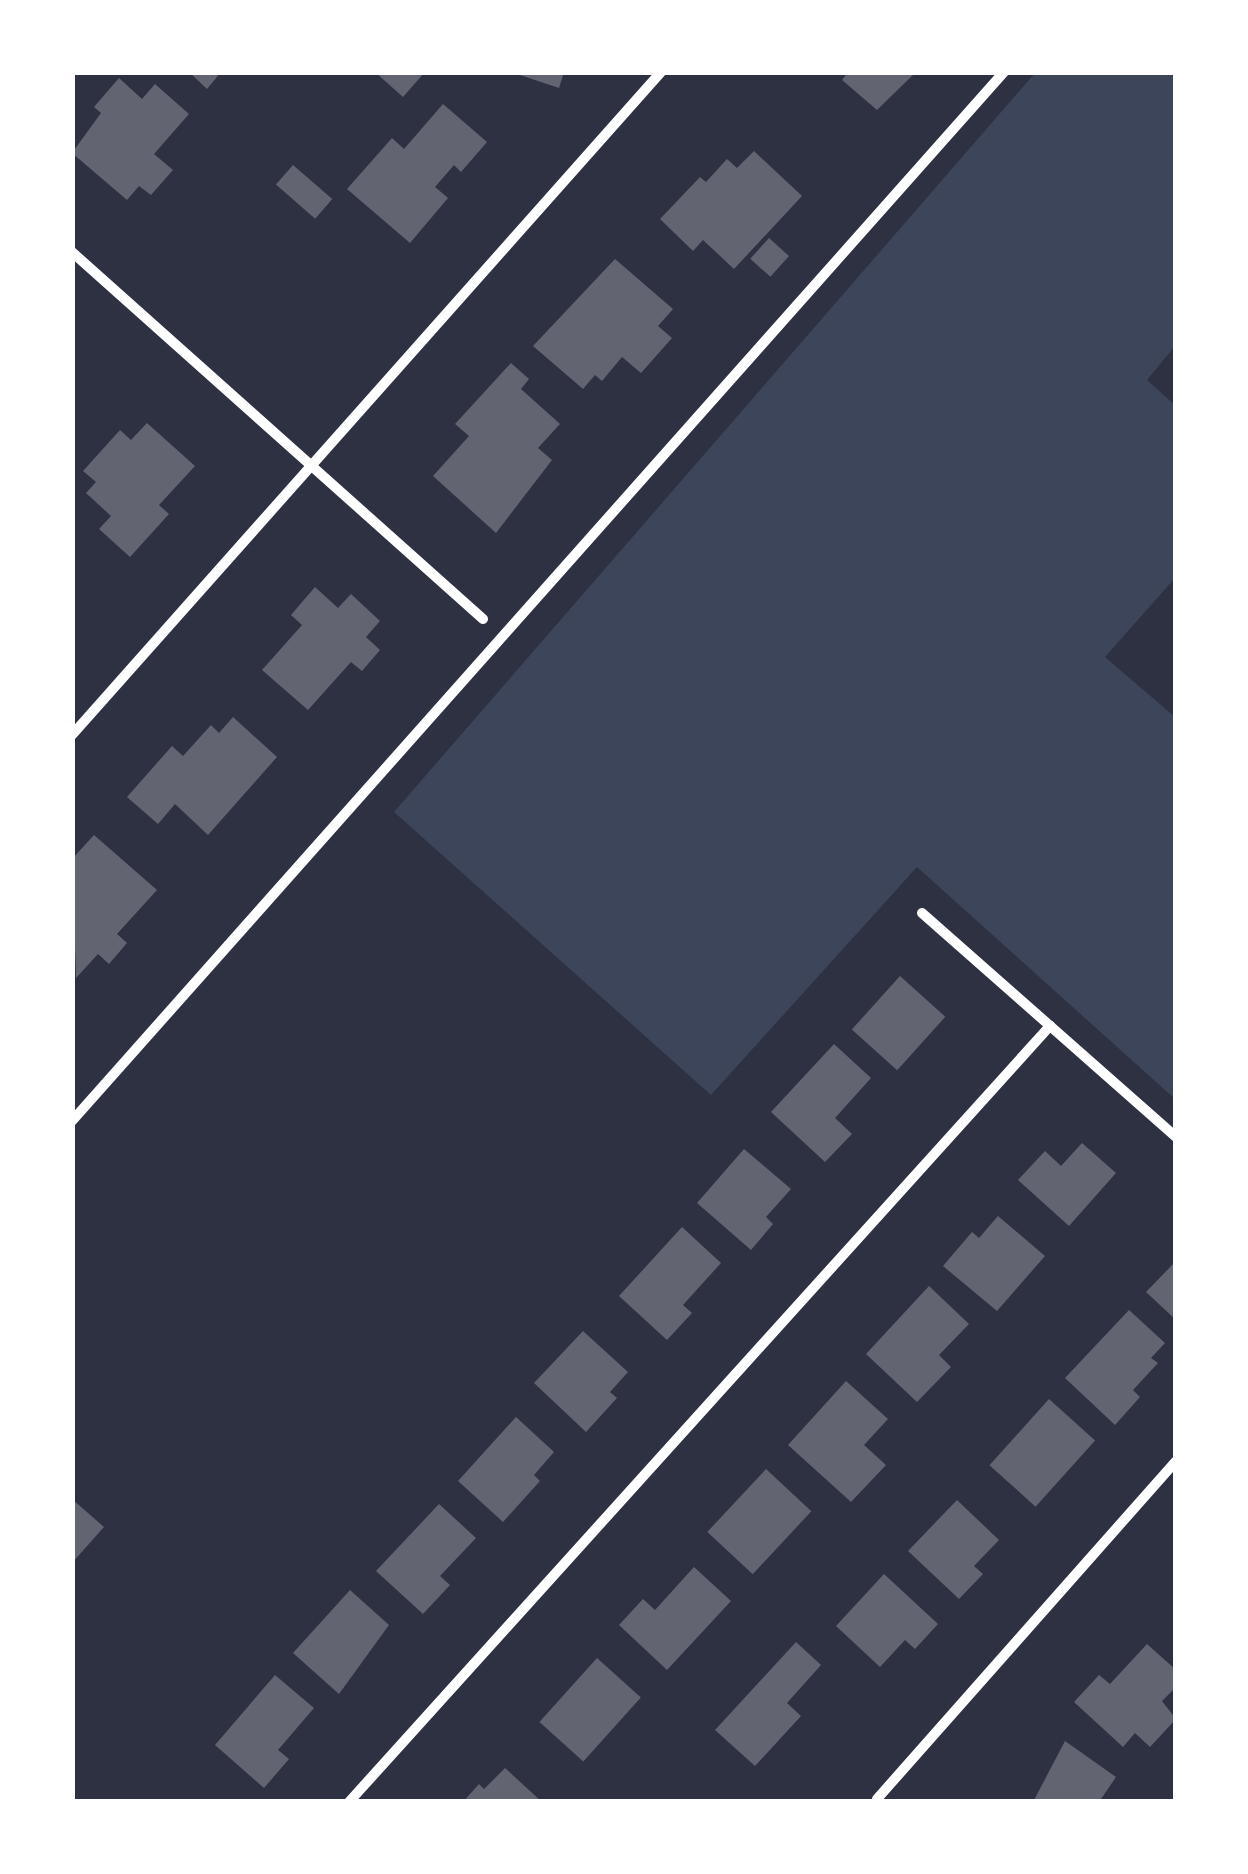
<!DOCTYPE html>
<style>
body{margin:0}
#map{position:relative;width:1248px;height:1874px;overflow:hidden;background:#2d3142;font-family:"Times New Roman",serif}
div>[style]{position:absolute}
.green>*{inset:0;background:#3c4559}
.building>*{inset:0;background:#626471;transform-origin:0 0}
.minor>*{height:10px;margin:-5px;padding:0 5px;transform-origin:5px;border-radius:5px;background:#fff}
span{translate:-50% -50%;white-space:nowrap;text-align:center;line-height:1.15;-webkit-text-stroke:8px #fff;paint-order:stroke}
.frame{position:absolute;inset:0;border:75px solid #fff;pointer-events:none}
</style>
<div id="map">
<div class="green">
<i style="clip-path:polygon(1035px 73px,1175px 73px,1175px 346px,1147px 380px,1175px 405px,1175px 578px,1105px 657px,1175px 717px,1175px 1099px,917px 867px,711px 1095px,394px 812px)"></i>
</div>
<div class="building">
<i style="clip-path:polygon(189px 72px,221px 72px,207px 89px)"></i>
<i style="clip-path:polygon(375px 72px,425px 72px,403px 97px)"></i>
<i style="clip-path:polygon(511px 72px,564px 72px,559px 88px)"></i>
<i style="clip-path:polygon(848px 72px,916px 72px,877px 110px,842px 80px)"></i>
<i style="clip-path:polygon(119px 78px,142px 99px,155px 84px,189px 114px,154px 154px,173px 170px,151px 195px,139px 186px,127px 200px,72px 153px,101px 113px,94px 107px)"></i>
<i style="clip-path:polygon(443px 104px,487px 142px,461px 172px,454px 165px,435px 187px,448px 198px,410px 243px,347px 189px,392px 138px,404px 149px)"></i>
<i style="clip-path:polygon(754px 151px,802px 196px,734px 269px,703px 240px,693px 251px,660px 219px,700px 177px,706px 182px,727px 159px,737px 168px)"></i>
<i style="left:293px;top:165px;width:52px;height:26px;rotate:41deg"></i>
<i style="left:769px;top:238px;width:27px;height:28px;rotate:42deg"></i>
<i style="clip-path:polygon(615px 259px,673px 309px,658px 326px,672px 338px,641px 373px,622px 357px,602px 381px,595px 375px,583px 389px,533px 346px)"></i>
<i style="clip-path:polygon(511px 363px,529px 379px,521px 389px,560px 424px,538px 448px,552px 460px,496px 533px,433px 476px,469px 436px,455px 424px)"></i>
<i style="clip-path:polygon(147px 423px,195px 466px,159px 505px,169px 514px,130px 557px,99px 529px,111px 516px,86px 493px,96px 482px,83px 471px,120px 430px,131px 440px)"></i>
<i style="clip-path:polygon(315px 587px,338px 608px,351px 594px,380px 621px,366px 637px,380px 650px,362px 671px,351px 662px,308px 710px,262px 670px,302px 625px,291px 615px)"></i>
<i style="clip-path:polygon(233px 717px,277px 757px,208px 835px,175px 804px,158px 824px,127px 797px,172px 746px,183px 756px,211px 725px,219px 733px)"></i>
<i style="clip-path:polygon(94px 835px,157px 890px,117px 934px,127px 943px,109px 964px,98px 954px,76px 978px,72px 859px)"></i>
<i style="left:900px;top:976px;width:61px;height:72px;rotate:42deg"></i>
<i style="clip-path:polygon(834px 1044px,871px 1078px,835px 1118px,852px 1134px,825px 1162px,771px 1112px)"></i>
<i style="clip-path:polygon(1082px 1143px,1116px 1173px,1069px 1226px,1018px 1180px,1045px 1151px,1061px 1166px)"></i>
<i style="clip-path:polygon(744px 1149px,791px 1189px,766px 1217px,773px 1224px,751px 1250px,697px 1203px)"></i>
<i style="clip-path:polygon(998px 1216px,1045px 1256px,997px 1311px,943px 1266px,972px 1232px,979px 1238px)"></i>
<i style="clip-path:polygon(682px 1227px,721px 1263px,683px 1305px,692px 1313px,667px 1340px,619px 1296px)"></i>
<i style="clip-path:polygon(1176px 1261px,1176px 1320px,1146px 1292px)"></i>
<i style="clip-path:polygon(929px 1286px,969px 1324px,939px 1355px,951px 1367px,917px 1402px,866px 1354px)"></i>
<i style="clip-path:polygon(1129px 1310px,1165px 1343px,1151px 1358px,1158px 1363px,1133px 1390px,1140px 1397px,1115px 1425px,1065px 1378px)"></i>
<i style="clip-path:polygon(583px 1331px,628px 1372px,610px 1392px,617px 1398px,586px 1432px,534px 1383px)"></i>
<i style="clip-path:polygon(846px 1381px,888px 1419px,864px 1445px,886px 1465px,851px 1502px,788px 1445px)"></i>
<i style="left:1049px;top:1399px;width:62px;height:89px;rotate:42deg"></i>
<i style="clip-path:polygon(516px 1417px,554px 1452px,534px 1475px,540px 1481px,503px 1522px,458px 1481px)"></i>
<i style="left:766px;top:1469px;width:62px;height:86px;rotate:43deg"></i>
<i style="clip-path:polygon(72px 1499px,104px 1527px,72px 1563px)"></i>
<i style="clip-path:polygon(957px 1500px,999px 1540px,974px 1566px,983px 1574px,959px 1599px,908px 1551px)"></i>
<i style="clip-path:polygon(439px 1504px,476px 1538px,440px 1576px,450px 1585px,423px 1614px,376px 1571px)"></i>
<i style="clip-path:polygon(694px 1567px,731px 1601px,667px 1670px,619px 1625px,643px 1599px,655px 1610px)"></i>
<i style="clip-path:polygon(884px 1574px,938px 1624px,915px 1649px,905px 1640px,880px 1667px,836px 1626px)"></i>
<i style="clip-path:polygon(350px 1590px,389px 1625px,339px 1694px,293px 1653px)"></i>
<i style="clip-path:polygon(796px 1642px,821px 1665px,787px 1703px,801px 1716px,755px 1766px,715px 1730px)"></i>
<i style="clip-path:polygon(1147px 1644px,1176px 1670px,1176px 1687px,1162px 1701px,1176px 1719px,1150px 1747px,1135px 1733px,1123px 1747px,1074px 1702px,1099px 1675px,1110px 1684px)"></i>
<i style="left:597px;top:1658px;width:59px;height:86px;rotate:42deg"></i>
<i style="clip-path:polygon(275px 1675px,314px 1708px,278px 1750px,289px 1759px,264px 1788px,215px 1745px)"></i>
<i style="clip-path:polygon(1065px 1741px,1116px 1777px,1099px 1802px,1033px 1802px)"></i>
<i style="clip-path:polygon(505px 1768px,542px 1802px,463px 1802px,479px 1784px,484px 1789px)"></i>
</div>
<div class="minor">
<i style="left:72px;top:252px;width:551px;rotate:41.76deg"></i>
<i style="left:72px;top:735px;width:887px;rotate:-48.38deg"></i>
<i style="left:922px;top:913px;width:339px;rotate:41.4deg"></i>
<i style="left:72px;top:1121px;width:1403px;rotate:-48.38deg"></i>
<i style="left:877px;top:1799px;width:451px;rotate:-48.5deg"></i>
<i style="left:349px;top:1802px;width:1046px;rotate:-47.91deg"></i>
</div>
<div class="frame"></div>
</div>
